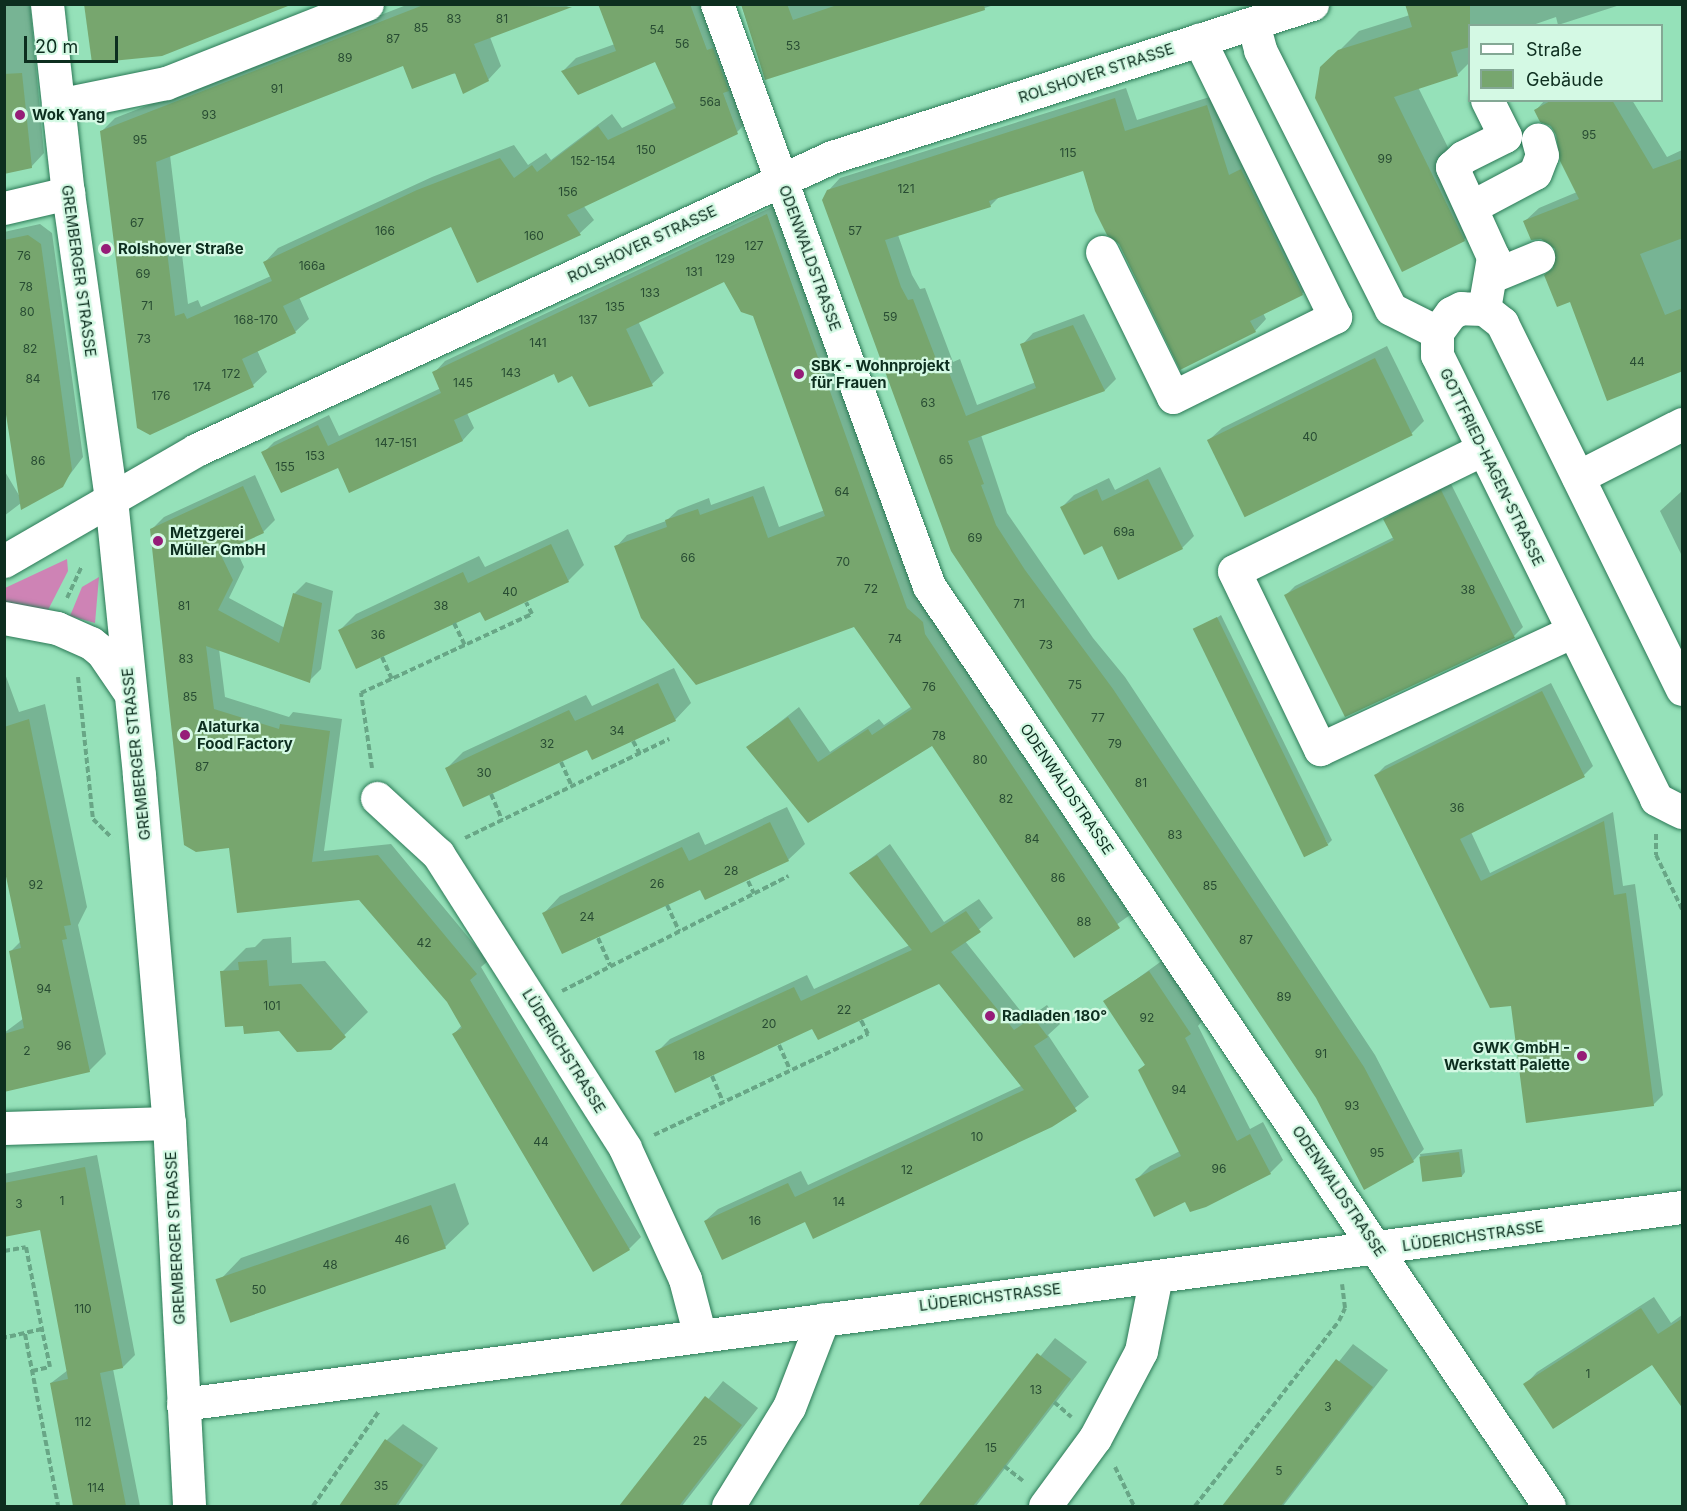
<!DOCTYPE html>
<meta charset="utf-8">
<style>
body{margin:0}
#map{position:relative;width:1687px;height:1511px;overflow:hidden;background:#95e1b9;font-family:Inter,sans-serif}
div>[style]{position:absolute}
.green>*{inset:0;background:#ce83b5}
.shadow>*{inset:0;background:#0003}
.building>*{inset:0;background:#77a66e;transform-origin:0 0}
.path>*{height:4px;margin-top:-2px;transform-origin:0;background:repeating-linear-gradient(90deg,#68a686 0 6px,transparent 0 9px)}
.roads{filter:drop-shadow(0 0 2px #2b7956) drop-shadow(0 0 2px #2b7956)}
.minor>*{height:33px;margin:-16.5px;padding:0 16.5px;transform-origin:16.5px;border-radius:16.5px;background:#fff}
.dots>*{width:16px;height:16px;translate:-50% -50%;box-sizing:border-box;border:3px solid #d4f9e4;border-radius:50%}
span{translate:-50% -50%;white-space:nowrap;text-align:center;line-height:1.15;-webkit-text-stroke:4.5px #d4f9e4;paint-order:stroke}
.number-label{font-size:12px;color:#284c33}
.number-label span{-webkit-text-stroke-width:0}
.street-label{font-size:15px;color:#0d2e1f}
.poi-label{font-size:15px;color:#0d2e1f;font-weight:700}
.left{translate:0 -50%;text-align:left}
.right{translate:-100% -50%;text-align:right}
.frame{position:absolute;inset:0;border:6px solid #0d2e1f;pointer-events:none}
.legend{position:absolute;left:1468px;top:24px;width:195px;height:78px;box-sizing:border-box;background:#d4f9e4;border:2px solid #84a895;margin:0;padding:8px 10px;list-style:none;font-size:18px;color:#0d2e1f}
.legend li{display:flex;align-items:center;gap:12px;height:30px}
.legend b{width:30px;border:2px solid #84a895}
.scale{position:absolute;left:24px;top:36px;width:94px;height:27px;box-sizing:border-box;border:3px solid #0d2e1f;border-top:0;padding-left:8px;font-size:18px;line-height:21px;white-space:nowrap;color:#0d2e1f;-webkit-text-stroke:4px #d4f9e4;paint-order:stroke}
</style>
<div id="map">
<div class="green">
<i style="clip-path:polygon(67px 559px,68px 571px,48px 610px,5px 603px,5px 588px)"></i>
<i style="clip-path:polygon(99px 577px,95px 623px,70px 616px,82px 587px)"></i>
</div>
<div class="shadow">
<i style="clip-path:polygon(4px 4px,30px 4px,44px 153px,31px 167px,4px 172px)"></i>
<i style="clip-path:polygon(409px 4px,574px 4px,490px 37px,501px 66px,488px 80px,404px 64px,170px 155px,188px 304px,198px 300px,201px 307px,271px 276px,265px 262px,278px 248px,432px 177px,514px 145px,528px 165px,546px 153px,551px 160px,612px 114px,622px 128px,675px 102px,656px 60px,563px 71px,576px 58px,615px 44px,600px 4px,709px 4px,750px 119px,737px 132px,583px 205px,594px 220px,580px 233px,478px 281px,452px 225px,299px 297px,309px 319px,295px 332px,257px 350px,267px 372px,253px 385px,150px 434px,101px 132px,115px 118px)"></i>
<i style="clip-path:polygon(741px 4px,811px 6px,997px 4px,766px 78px)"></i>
<i style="clip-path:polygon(1408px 4px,1623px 4px,1558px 25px,1556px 17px,1530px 26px,1470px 26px,1470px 62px,1457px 75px,1418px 87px,1484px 220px,1464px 240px,1322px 68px,1359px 31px,1410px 15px)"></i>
<i style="clip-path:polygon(1126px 88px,1137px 120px,1219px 94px,1241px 164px,1253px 158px,1314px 282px,1302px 294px,1263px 313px,1266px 319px,1255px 331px,1084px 169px,1000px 196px,990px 206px,898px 235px,912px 275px,920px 289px,925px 288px,953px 362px,960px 359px,977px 405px,1036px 382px,1022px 345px,1033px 333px,1084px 314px,1116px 379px,1105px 390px,981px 435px,1007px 513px,1093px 638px,1125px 677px,1375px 1055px,1424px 1149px,1413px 1161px,1317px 1097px,953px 551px,828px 191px,840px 178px)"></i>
<i style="clip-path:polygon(1545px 100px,1632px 100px,1667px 157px,1682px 150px,1682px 369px,1571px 300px,1557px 249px,1525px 221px,1539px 208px,1577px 192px,1557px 134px,1536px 110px)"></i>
<i style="clip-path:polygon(778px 204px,936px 622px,1130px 915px,1074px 955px,933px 744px,808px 821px,748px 747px,799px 707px,830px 752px,879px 719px,884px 725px,912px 706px,855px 626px,616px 547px,627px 535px,666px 521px,678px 510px,709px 498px,711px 505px,764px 486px,779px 527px,825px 510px,754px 315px,725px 280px,638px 321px,664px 373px,652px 384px,589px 405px,572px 374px,554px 372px,467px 413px,474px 428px,463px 440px,350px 491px,338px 466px,263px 453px,274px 442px,329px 415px,339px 436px,441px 388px,434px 373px,445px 361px)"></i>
<i style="clip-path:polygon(40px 224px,52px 233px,83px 457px,62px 485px,21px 503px,4px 516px,4px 470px,20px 497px,4px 392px,4px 232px)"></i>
<i style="clip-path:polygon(1387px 346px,1424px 421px,1412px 433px,1209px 440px,1222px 428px)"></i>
<i style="clip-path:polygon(1160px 467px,1194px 536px,1182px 548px,1102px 544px,1062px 507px,1074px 495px,1109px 478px,1115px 490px)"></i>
<i style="clip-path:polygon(255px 475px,275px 520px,263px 532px,234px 545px,244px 567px,229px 598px,285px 628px,294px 594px,306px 582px,333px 591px,321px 669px,309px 681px,219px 649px,225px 697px,289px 717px,293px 712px,342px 719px,324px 851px,391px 844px,488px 961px,481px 967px,641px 1237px,629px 1249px,454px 1034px,462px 1025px,448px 1001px,360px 898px,230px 846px,151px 530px,164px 517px)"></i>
<i style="clip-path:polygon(1450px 482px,1523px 627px,1514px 636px,1286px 595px,1295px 586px,1394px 537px,1385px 519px,1394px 510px)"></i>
<i style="clip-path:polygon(1682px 491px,1682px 556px,1660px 511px)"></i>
<i style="clip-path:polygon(568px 529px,584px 565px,568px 581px,340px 630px,356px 614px,479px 556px,485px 567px)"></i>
<i style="clip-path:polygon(1221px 615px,1332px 840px,1328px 844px,1200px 629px)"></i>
<i style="clip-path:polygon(674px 668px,691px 703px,675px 720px,587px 748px,447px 768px,463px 752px,586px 695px,592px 706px)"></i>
<i style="clip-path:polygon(4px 671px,19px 712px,45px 704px,87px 907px,78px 925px,106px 1054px,89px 1071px,4px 1091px,4px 1033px,24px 1018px,11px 951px,21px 941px,4px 854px)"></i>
<i style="clip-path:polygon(1551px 683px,1593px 766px,1584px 775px,1471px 832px,1490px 873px,1613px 812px,1623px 886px,1635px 884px,1663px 1095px,1653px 1105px,1512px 1004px,1376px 775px,1385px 766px)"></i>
<i style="clip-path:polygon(787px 807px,805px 844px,788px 860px,701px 888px,544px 913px,560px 896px,699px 832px,705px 845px)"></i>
<i style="clip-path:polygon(890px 844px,944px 922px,979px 899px,993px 918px,965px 941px,1027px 1019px,1047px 1005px,1060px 1024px,1048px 1035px,1089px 1097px,1052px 1126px,805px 1220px,705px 1221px,718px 1209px,801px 1171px,808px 1185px,1023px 1085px,939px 982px,813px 1027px,657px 1052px,670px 1039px,807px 975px,814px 989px,910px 945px,851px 873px)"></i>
<i style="clip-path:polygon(291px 937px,292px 963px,325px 961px,368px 1012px,331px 1048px,280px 1030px,244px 1025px,222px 972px,246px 948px,255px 947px,263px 939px)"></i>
<i style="clip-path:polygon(1163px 960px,1203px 1020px,1198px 1026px,1250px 1129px,1263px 1122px,1283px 1160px,1270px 1173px,1186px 1200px,1137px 1179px,1150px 1166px,1180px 1151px,1140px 1070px,1146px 1064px,1105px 1002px)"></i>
<i style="clip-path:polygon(1462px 1149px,1465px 1172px,1462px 1176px,1424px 1181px,1420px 1154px)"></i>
<i style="clip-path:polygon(97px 1155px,135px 1355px,123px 1367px,113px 1369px,140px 1506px,75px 1506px,51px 1383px,68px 1370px,41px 1228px,4px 1235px,4px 1174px)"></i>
<i style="clip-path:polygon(455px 1183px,469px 1224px,445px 1247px,218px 1282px,241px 1258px)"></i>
<i style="clip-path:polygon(1654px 1297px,1671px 1323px,1682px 1315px,1682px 1380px,1653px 1362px,1525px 1385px,1537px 1372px)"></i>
<i style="clip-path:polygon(1055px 1338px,1087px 1362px,976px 1506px,920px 1506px)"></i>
<i style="clip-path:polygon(1353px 1344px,1388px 1370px,1283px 1506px,1224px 1506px)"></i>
<i style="clip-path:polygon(723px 1381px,758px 1408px,682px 1506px,621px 1506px)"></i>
<i style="clip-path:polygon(403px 1424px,438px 1448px,398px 1506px,341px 1506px,387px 1440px)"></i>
</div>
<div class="building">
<i style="clip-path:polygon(84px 4px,288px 4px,288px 6px,162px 56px,92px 63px)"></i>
<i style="clip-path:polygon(426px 4px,572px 7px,474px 44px,489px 81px,463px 94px,455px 73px,412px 89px,403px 66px,156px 162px,175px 316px,184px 313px,187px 319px,272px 281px,263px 262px,417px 190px,500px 158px,514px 178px,532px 165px,537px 172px,598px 126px,608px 140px,676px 108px,655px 62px,578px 95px,561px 71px,616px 51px,598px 4px,690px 4px,707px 50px,713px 48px,729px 91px,723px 93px,738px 134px,567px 215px,581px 235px,477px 283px,451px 227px,283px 306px,296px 333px,242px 359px,254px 387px,150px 435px,137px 428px,100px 131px)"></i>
<i style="clip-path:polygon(741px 4px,787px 4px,793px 20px,840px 4px,984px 4px,985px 10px,765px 80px)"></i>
<i style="clip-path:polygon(1405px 4px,1470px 4px,1470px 47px,1451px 52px,1458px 76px,1394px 97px,1465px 241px,1402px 272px,1315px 98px,1320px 67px,1338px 50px,1412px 27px)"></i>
<i style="clip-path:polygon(22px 73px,32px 168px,4px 174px,4px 74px)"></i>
<i style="clip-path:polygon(1115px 98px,1125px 131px,1207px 105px,1229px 175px,1241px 169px,1303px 295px,1250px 321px,1256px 332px,1180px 370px,1119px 244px,1107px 235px,1095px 211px,1083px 171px,989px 201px,991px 207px,885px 240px,901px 287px,908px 300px,913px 299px,941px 372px,948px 370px,966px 416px,1036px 388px,1020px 344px,1073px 325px,1105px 391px,968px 441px,984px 484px,981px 485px,996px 525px,1025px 570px,1113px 689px,1364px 1067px,1414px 1162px,1364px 1190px,1316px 1098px,951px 551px,822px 200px,827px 190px)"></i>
<i style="clip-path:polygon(1552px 100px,1612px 100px,1653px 169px,1683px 158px,1683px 238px,1640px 254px,1665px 315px,1683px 308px,1683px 371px,1607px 401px,1570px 302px,1557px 307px,1544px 275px,1553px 268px,1555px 249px,1541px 239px,1531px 240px,1523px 221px,1579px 199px,1560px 161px,1556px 135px,1551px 126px,1540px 122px,1534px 110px)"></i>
<i style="clip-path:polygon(767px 214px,907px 608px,923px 622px,925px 634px,1120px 928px,1074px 958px,932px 746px,808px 823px,746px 747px,788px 717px,818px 762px,868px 729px,872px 735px,912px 709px,854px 627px,696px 685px,641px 618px,614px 546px,667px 527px,665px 520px,698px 509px,700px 515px,753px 496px,768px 538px,825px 516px,753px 316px,741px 312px,724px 282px,626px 329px,653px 386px,589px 407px,572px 376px,558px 383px,554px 374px,454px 420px,463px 441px,349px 493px,338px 468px,281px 493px,261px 452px,318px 425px,328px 446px,441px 393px,432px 372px)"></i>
<i style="clip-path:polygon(28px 235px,41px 244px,72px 470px,63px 487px,21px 510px,4px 402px,4px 240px)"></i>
<i style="left:1375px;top:358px;width:86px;height:187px;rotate:64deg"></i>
<i style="clip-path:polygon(1148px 479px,1183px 549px,1118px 580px,1102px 546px,1084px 555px,1060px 507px,1097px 489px,1102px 501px)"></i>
<i style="clip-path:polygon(243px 486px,264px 533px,220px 553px,233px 580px,218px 610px,279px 643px,293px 593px,322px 603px,310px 683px,206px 646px,214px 709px,279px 729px,280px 724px,330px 731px,312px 862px,378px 855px,477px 974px,470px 980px,630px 1250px,593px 1272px,452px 1034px,462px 1028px,447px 1002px,359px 900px,237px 913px,229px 848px,196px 852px,184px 845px,150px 529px)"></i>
<i style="clip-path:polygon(1441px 490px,1515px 638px,1345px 717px,1284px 595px,1394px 540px,1383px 519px)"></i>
<i style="clip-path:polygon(551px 544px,569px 582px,485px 621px,480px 612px,356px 669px,338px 630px,463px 572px,468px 583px)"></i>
<i style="left:1217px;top:617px;width:254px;height:27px;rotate:64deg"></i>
<i style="clip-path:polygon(658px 683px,676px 721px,592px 760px,587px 750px,463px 807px,445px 768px,569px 710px,575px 721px)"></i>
<i style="clip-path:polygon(1542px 691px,1585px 777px,1460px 839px,1481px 881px,1604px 821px,1614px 895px,1626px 893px,1654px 1106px,1526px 1123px,1511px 1006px,1490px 1008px,1374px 775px)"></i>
<i style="clip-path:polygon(29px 719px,71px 925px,64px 926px,67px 939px,62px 940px,90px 1072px,4px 1092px,4px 1034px,24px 1028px,9px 951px,21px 948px,4px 867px,4px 727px)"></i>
<i style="clip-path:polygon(770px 822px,789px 861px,705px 900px,700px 890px,562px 954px,542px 913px,682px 847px,689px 861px)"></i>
<i style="clip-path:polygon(877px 855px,931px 933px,966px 911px,981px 932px,951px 952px,1014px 1030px,1033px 1017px,1048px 1037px,1034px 1046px,1077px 1111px,1052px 1127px,813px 1239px,805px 1222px,722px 1260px,704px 1221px,788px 1183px,795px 1197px,1024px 1090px,939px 984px,818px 1040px,812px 1029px,675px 1093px,655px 1051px,794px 987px,801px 1001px,912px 950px,849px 873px)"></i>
<i style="clip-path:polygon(267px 960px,269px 986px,301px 984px,346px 1037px,331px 1050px,297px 1052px,279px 1031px,244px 1034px,243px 1026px,225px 1027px,220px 971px,239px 970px,238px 962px)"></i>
<i style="clip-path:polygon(1149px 971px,1191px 1034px,1185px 1038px,1237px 1141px,1250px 1134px,1271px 1174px,1206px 1207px,1190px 1212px,1185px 1202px,1154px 1217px,1135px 1179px,1181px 1156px,1138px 1070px,1145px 1065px,1103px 1001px)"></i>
<i style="left:1459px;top:1152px;width:25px;height:40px;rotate:83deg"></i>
<i style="clip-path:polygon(85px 1167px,123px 1368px,100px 1373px,126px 1506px,73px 1506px,50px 1383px,68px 1379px,40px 1230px,4px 1237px,4px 1183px)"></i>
<i style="left:431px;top:1205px;width:46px;height:228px;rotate:71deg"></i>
<i style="clip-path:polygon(1641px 1308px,1658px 1334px,1683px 1318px,1683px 1409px,1652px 1365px,1553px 1429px,1523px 1384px)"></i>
<i style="clip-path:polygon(1037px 1353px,1071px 1379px,987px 1489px,973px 1506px,918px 1506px)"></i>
<i style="clip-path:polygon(1336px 1359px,1373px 1387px,1281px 1506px,1222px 1506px)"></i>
<i style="clip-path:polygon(705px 1396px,742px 1425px,679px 1506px,619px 1506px)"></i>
<i style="clip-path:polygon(385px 1439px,423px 1465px,395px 1506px,339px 1506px)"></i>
</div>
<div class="path">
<i style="left:67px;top:598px;width:35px;rotate:-65deg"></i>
<i style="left:454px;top:623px;width:25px;rotate:64deg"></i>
<i style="left:382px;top:657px;width:24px;rotate:66deg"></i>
<i style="left:78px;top:677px;width:143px;rotate:84deg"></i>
<i style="left:93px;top:819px;width:27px;rotate:45deg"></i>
<i style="left:633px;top:741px;width:15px;rotate:62deg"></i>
<i style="left:561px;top:762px;width:27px;rotate:66deg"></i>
<i style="left:372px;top:768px;width:76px;rotate:-98.3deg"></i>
<i style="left:361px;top:693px;width:188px;rotate:-24.8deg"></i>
<i style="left:532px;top:614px;width:13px;rotate:-117deg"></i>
<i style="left:491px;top:794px;width:28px;rotate:67deg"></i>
<i style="left:1656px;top:834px;width:21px;rotate:90deg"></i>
<i style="left:1656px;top:855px;width:60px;rotate:64.3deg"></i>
<i style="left:465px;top:838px;width:227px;rotate:-25.9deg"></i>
<i style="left:748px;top:881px;width:14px;rotate:65deg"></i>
<i style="left:667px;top:905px;width:29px;rotate:65deg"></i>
<i style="left:598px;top:938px;width:30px;rotate:66deg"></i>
<i style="left:562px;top:991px;width:254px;rotate:-26.9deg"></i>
<i style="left:779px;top:1045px;width:27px;rotate:66deg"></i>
<i style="left:712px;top:1076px;width:28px;rotate:67deg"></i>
<i style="left:654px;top:1135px;width:237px;rotate:-25.3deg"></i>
<i style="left:868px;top:1034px;width:16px;rotate:-117deg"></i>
<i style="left:4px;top:1251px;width:22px;rotate:-10deg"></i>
<i style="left:26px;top:1247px;width:84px;rotate:79deg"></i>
<i style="left:42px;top:1329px;width:39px;rotate:167deg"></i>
<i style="left:25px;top:1334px;width:175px;rotate:79.1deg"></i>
<i style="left:32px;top:1371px;width:18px;rotate:-13deg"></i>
<i style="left:50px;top:1367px;width:39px;rotate:-102deg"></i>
<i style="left:1054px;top:1402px;width:23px;rotate:41deg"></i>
<i style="left:1004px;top:1466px;width:24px;rotate:38deg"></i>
<i style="left:1115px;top:1467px;width:43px;rotate:64deg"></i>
<i style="left:313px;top:1506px;width:116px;rotate:-55.2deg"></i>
<i style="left:1195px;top:1506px;width:234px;rotate:-52.1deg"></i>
<i style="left:1339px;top:1321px;width:14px;rotate:-65deg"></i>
<i style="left:1345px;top:1308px;width:24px;rotate:-97deg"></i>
</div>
<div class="roads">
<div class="minor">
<i style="left:47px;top:4px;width:190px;rotate:83.7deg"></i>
<i style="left:68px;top:193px;width:309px;rotate:82deg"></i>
<i style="left:111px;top:499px;width:278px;rotate:84.2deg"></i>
<i style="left:139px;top:776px;width:348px;rotate:85.1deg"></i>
<i style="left:169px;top:1123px;width:384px;rotate:87deg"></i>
<i style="left:717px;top:4px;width:619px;rotate:69.99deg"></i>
<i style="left:929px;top:586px;width:1109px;rotate:56.02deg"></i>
<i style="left:1253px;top:23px;width:28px;rotate:75deg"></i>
<i style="left:1260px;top:50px;width:290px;rotate:63.2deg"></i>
<i style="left:1391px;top:309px;width:51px;rotate:26.6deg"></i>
<i style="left:58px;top:105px;width:110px;rotate:-11.5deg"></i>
<i style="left:166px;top:83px;width:216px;rotate:-21.5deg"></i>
<i style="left:1471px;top:207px;width:72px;rotate:-28deg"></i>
<i style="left:1535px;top:173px;width:19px;rotate:-69deg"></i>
<i style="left:1542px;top:155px;width:16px;rotate:-105deg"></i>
<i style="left:4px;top:208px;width:66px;rotate:-13.2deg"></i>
<i style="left:1102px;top:252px;width:161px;rotate:63.9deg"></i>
<i style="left:1173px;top:397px;width:181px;rotate:-26.3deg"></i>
<i style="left:1335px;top:317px;width:309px;rotate:-116.1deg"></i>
<i style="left:1492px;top:276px;width:50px;rotate:-22.4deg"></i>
<i style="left:1484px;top:309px;width:53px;rotate:-80.2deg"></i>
<i style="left:1493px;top:257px;width:99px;rotate:-114.5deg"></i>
<i style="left:1452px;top:167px;width:15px;rotate:-42deg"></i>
<i style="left:1463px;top:157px;width:47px;rotate:-26.6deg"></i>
<i style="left:1505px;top:136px;width:40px;rotate:-116.6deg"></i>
<i style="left:1483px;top:449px;width:277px;rotate:153.9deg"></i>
<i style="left:1234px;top:571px;width:198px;rotate:64.2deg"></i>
<i style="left:1320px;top:749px;width:279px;rotate:-25deg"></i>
<i style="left:1578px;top:477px;width:117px;rotate:-27deg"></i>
<i style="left:4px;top:561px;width:222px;rotate:-30deg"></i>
<i style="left:196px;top:450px;width:700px;rotate:-24.74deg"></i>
<i style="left:832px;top:157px;width:504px;rotate:-17.68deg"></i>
<i style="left:4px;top:618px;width:54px;rotate:10.7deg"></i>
<i style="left:57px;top:628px;width:37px;rotate:24deg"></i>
<i style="left:91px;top:643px;width:14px;rotate:39deg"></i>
<i style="left:102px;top:652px;width:46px;rotate:55.6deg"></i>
<i style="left:1682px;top:689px;width:408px;rotate:-116.2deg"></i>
<i style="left:1502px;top:323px;width:23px;rotate:-142deg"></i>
<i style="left:1484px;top:309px;width:23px;rotate:-178deg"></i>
<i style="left:1461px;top:308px;width:11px;rotate:153deg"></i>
<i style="left:1451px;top:313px;width:24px;rotate:126deg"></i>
<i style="left:1437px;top:332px;width:23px;rotate:90deg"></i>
<i style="left:1437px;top:355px;width:495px;rotate:63.7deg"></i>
<i style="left:1656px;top:799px;width:29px;rotate:27deg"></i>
<i style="left:377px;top:798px;width:83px;rotate:42.6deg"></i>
<i style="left:438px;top:854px;width:348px;rotate:57.5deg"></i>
<i style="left:625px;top:1148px;width:144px;rotate:65.4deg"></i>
<i style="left:685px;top:1279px;width:59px;rotate:75.3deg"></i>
<i style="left:4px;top:1128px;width:165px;rotate:-1.7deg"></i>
<i style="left:183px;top:1404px;width:1512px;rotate:-7.49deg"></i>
<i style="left:728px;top:1506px;width:116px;rotate:-58.4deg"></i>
<i style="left:789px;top:1407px;width:94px;rotate:-68.9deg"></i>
<i style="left:1045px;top:1506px;width:84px;rotate:-53.7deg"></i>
<i style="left:1095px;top:1438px;width:98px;rotate:-62.1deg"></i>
<i style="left:1141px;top:1351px;width:76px;rotate:-78.7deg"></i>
</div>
</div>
<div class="dots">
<i style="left:20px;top:115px;background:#961d78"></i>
<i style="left:106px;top:249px;background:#961d78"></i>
<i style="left:799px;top:374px;background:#961d78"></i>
<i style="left:158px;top:541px;background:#961d78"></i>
<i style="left:185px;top:735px;background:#961d78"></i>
<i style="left:990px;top:1016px;background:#961d78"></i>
<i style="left:1582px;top:1056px;background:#961d78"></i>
</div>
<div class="number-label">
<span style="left:454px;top:19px">83</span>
<span style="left:502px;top:19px">81</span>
<span style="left:421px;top:28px">85</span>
<span style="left:657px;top:30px">54</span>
<span style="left:393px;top:39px">87</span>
<span style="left:682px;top:44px">56</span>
<span style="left:793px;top:46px">53</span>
<span style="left:345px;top:58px">89</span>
<span style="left:277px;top:89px">91</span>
<span style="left:710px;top:102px">56a</span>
<span style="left:209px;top:115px">93</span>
<span style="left:1589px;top:135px">95</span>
<span style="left:140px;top:140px">95</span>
<span style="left:646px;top:150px">150</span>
<span style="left:1068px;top:153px">115</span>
<span style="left:1385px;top:159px">99</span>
<span style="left:593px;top:161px">152-154</span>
<span style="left:906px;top:189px">121</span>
<span style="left:568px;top:192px">156</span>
<span style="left:137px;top:223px">67</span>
<span style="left:385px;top:231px">166</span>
<span style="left:855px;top:231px">57</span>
<span style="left:534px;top:236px">160</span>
<span style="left:754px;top:246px">127</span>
<span style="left:24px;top:256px">76</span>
<span style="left:725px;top:259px">129</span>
<span style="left:312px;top:266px">166a</span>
<span style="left:694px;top:272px">131</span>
<span style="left:143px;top:274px">69</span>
<span style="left:26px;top:287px">78</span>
<span style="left:650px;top:293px">133</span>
<span style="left:147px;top:306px">71</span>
<span style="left:615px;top:307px">135</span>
<span style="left:27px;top:312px">80</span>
<span style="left:890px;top:317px">59</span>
<span style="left:256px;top:320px">168-170</span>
<span style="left:588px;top:320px">137</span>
<span style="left:144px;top:339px">73</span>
<span style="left:538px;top:343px">141</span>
<span style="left:30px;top:349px">82</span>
<span style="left:1637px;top:362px">44</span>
<span style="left:511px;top:373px">143</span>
<span style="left:231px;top:374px">172</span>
<span style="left:33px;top:379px">84</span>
<span style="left:463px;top:383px">145</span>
<span style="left:202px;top:387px">174</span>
<span style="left:161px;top:396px">176</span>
<span style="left:928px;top:403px">63</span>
<span style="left:1310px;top:437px">40</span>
<span style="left:396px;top:443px">147-151</span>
<span style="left:315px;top:456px">153</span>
<span style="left:946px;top:460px">65</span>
<span style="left:38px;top:461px">86</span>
<span style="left:285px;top:467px">155</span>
<span style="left:842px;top:492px">64</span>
<span style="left:1124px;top:532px">69a</span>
<span style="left:975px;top:538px">69</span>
<span style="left:688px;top:558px">66</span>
<span style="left:843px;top:562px">70</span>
<span style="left:871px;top:589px">72</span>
<span style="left:1468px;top:590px">38</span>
<span style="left:510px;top:592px">40</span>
<span style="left:1019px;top:604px">71</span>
<span style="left:184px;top:606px">81</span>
<span style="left:441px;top:606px">38</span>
<span style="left:378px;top:635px">36</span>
<span style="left:895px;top:639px">74</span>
<span style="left:1046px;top:645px">73</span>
<span style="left:186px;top:659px">83</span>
<span style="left:1075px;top:685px">75</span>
<span style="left:929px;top:687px">76</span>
<span style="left:190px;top:697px">85</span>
<span style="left:1098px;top:718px">77</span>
<span style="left:617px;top:731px">34</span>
<span style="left:939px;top:736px">78</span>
<span style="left:547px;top:744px">32</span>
<span style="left:1115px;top:744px">79</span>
<span style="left:980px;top:760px">80</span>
<span style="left:202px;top:767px">87</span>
<span style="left:484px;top:773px">30</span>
<span style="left:1141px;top:783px">81</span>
<span style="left:1006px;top:799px">82</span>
<span style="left:1457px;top:808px">36</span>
<span style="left:1175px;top:835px">83</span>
<span style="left:1032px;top:839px">84</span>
<span style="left:731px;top:871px">28</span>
<span style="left:1058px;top:878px">86</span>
<span style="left:657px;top:884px">26</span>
<span style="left:36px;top:885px">92</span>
<span style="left:1210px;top:886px">85</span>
<span style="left:587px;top:917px">24</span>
<span style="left:1084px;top:922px">88</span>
<span style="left:1246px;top:940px">87</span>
<span style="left:424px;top:943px">42</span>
<span style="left:44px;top:989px">94</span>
<span style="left:1284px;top:997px">89</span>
<span style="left:272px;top:1006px">101</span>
<span style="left:844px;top:1010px">22</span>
<span style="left:1147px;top:1018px">92</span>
<span style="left:769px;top:1024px">20</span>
<span style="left:64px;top:1046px">96</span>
<span style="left:27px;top:1051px">2</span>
<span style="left:1321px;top:1054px">91</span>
<span style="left:699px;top:1056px">18</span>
<span style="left:1179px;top:1090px">94</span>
<span style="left:1352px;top:1106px">93</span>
<span style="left:977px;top:1137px">10</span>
<span style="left:541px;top:1142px">44</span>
<span style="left:1377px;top:1153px">95</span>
<span style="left:1219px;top:1169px">96</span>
<span style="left:907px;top:1170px">12</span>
<span style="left:62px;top:1201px">1</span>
<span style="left:839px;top:1202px">14</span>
<span style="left:19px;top:1204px">3</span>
<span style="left:755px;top:1221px">16</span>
<span style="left:402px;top:1240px">46</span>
<span style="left:330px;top:1265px">48</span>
<span style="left:259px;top:1290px">50</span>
<span style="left:83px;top:1309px">110</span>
<span style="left:1588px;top:1374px">1</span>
<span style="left:1036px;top:1390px">13</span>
<span style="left:1328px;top:1407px">3</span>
<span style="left:83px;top:1422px">112</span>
<span style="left:700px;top:1441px">25</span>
<span style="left:991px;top:1448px">15</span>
<span style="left:1279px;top:1471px">5</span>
<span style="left:381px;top:1486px">35</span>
<span style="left:96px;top:1488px">114</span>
</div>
<div class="street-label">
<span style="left:1096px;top:73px;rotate:-18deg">ROLSHOVER STRASSE</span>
<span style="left:642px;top:244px;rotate:-25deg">ROLSHOVER STRASSE</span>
<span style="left:810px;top:258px;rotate:70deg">ODENWALDSTRASSE</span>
<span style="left:79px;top:271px;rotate:82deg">GREMBERGER STRASSE</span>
<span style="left:1492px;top:467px;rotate:64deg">GOTTFRIED-HAGEN-STRASSE</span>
<span style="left:136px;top:754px;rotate:-96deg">GREMBERGER STRASSE</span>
<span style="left:1067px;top:789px;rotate:56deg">ODENWALDSTRASSE</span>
<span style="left:564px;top:1051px;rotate:58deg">LÜDERICHSTRASSE</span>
<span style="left:1339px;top:1191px;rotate:56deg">ODENWALDSTRASSE</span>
<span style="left:1473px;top:1236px;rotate:-8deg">LÜDERICHSTRASSE</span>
<span style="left:175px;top:1238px;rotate:-93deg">GREMBERGER STRASSE</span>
<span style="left:990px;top:1297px;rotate:-7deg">LÜDERICHSTRASSE</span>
</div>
<div class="poi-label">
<span class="left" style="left:32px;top:115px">Wok Yang</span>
<span class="left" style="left:118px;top:249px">Rolshover Straße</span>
<span class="left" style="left:811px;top:374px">SBK - Wohnprojekt<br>für Frauen</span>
<span class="left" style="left:170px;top:541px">Metzgerei<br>Müller GmbH</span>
<span class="left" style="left:197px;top:735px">Alaturka<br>Food Factory</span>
<span class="left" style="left:1002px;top:1016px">Radladen 180°</span>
<span class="right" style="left:1570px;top:1056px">GWK GmbH -<br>Werkstatt Palette</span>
</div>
<div class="frame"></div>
<ul class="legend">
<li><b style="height:8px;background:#fff"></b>Straße</li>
<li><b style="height:16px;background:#77a66e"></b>Gebäude</li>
</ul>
<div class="scale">20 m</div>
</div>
